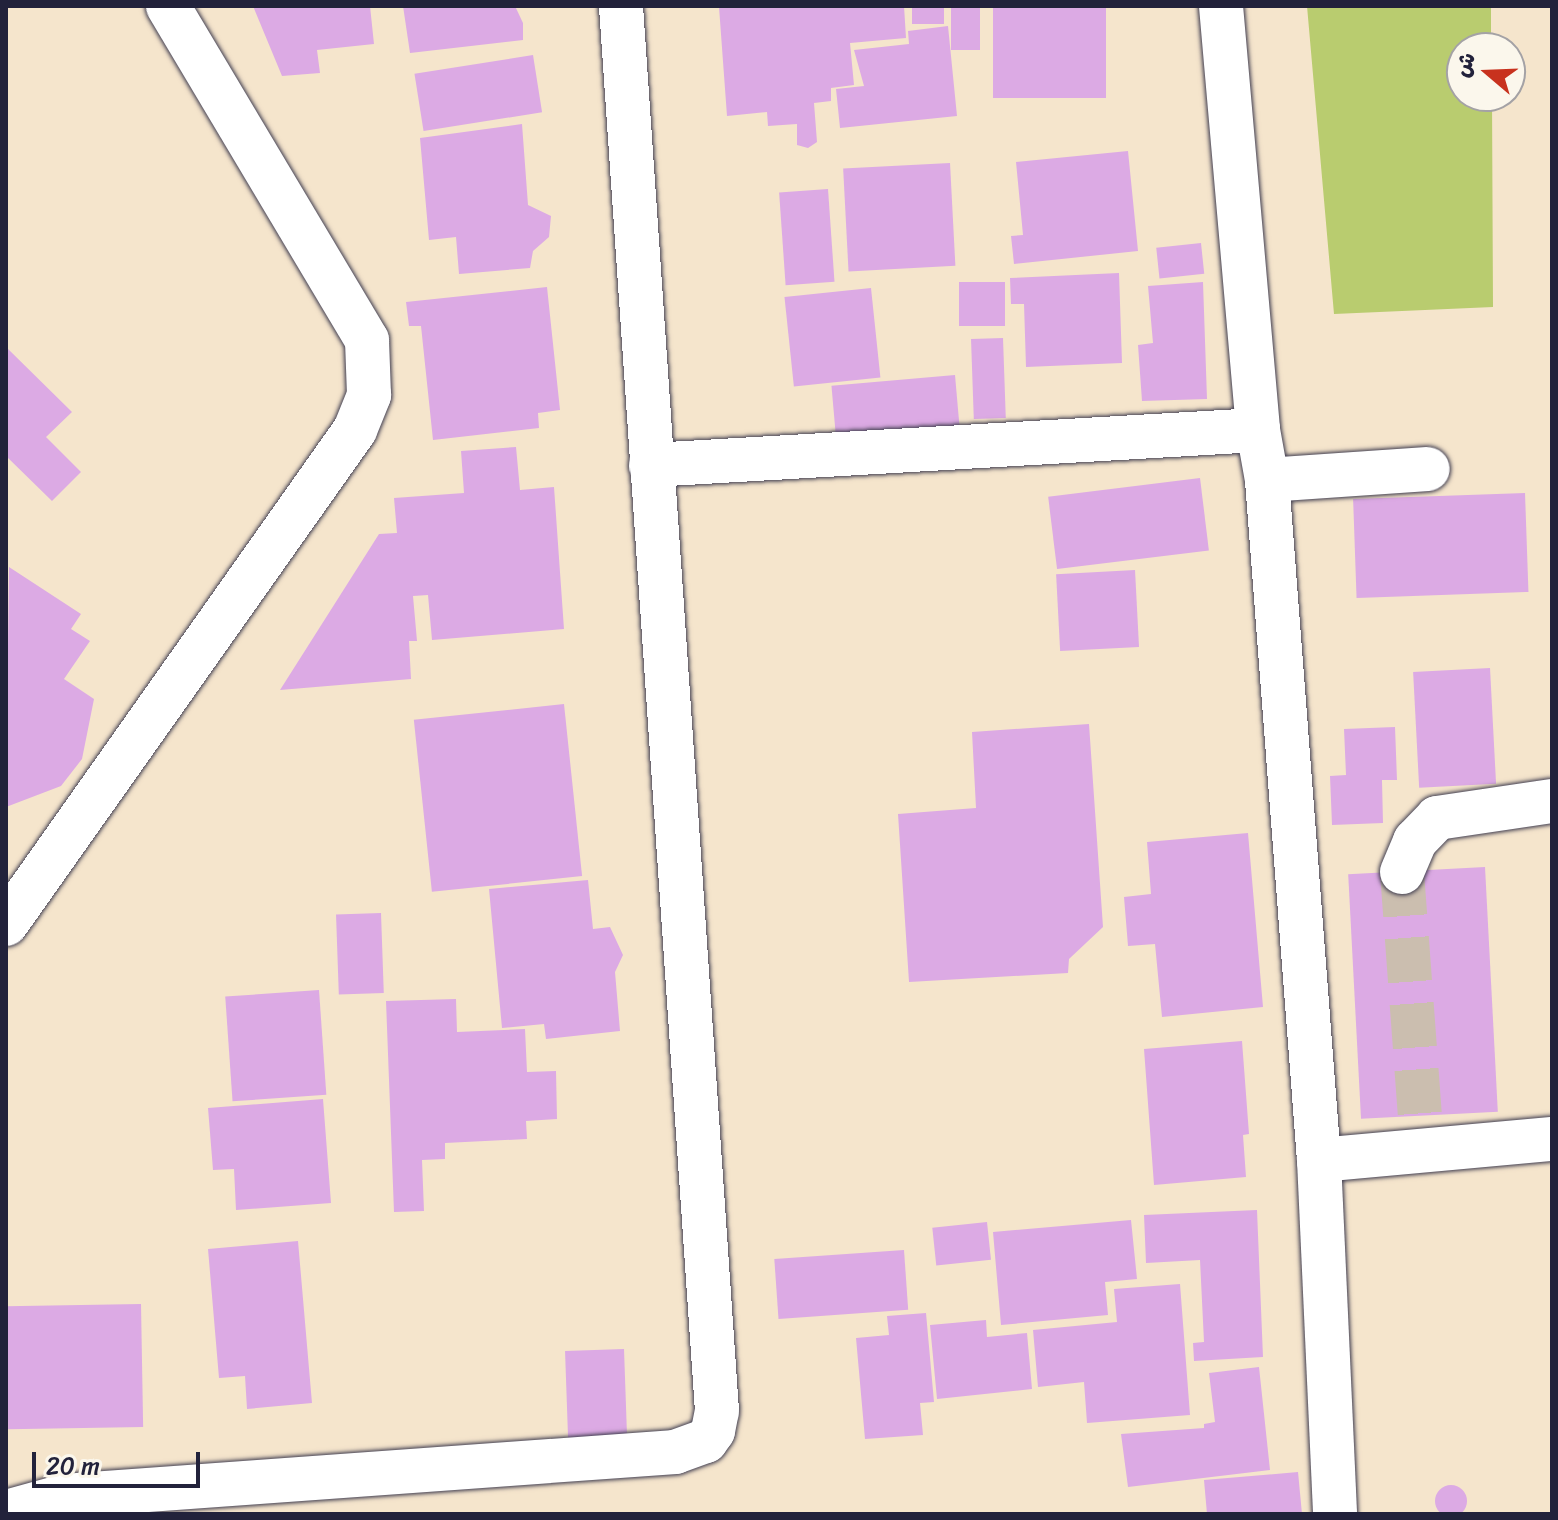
<!DOCTYPE html>
<meta charset="utf-8">
<style>
body{margin:0}
#map{position:relative;width:1558px;height:1520px;overflow:hidden;background:#f5e5cc;font-family:Sriracha,"Playpen Sans Arabic",sans-serif}
div>[style]{position:absolute}
.green>*{inset:0;background:#b9cc6f}
.building>*{inset:0;background:#dcaae4;transform-origin:0 0}
.round{border-radius:50%}
.minor-tunnel>*{height:44px;margin-top:-22px;transform-origin:0;background:repeating-linear-gradient(90deg,#cbbeaf 0 44px,transparent 0 66px)}
.roads{filter:drop-shadow(0 0 2px #423f51) drop-shadow(0 0 2px #423f51)}
.minor>*{height:44px;margin:-22px;padding:0 22px;transform-origin:22px;border-radius:22px;background:#fff}
span{translate:-50% -50%;white-space:nowrap;text-align:center;line-height:1.15;-webkit-text-stroke:6px #fbf7ec;paint-order:stroke}
.frame{position:absolute;inset:0;border:8px solid #22223b;pointer-events:none}
.north{position:absolute;left:1446px;top:32px;width:80px;height:80px;box-sizing:border-box;background:#fbf7ec;border:2px solid #a4a2a5;border-radius:50%;rotate:289deg;font-size:22px;font-weight:700;line-height:32px;text-align:center;color:#22223b}
.north::after{content:'';display:block;margin:auto;width:28px;height:36px;background:#c8321e;clip-path:polygon(50% 0,100% 100%,50% 72%,0 100%)}
.scale{position:absolute;left:32px;top:1452px;width:168px;height:36px;box-sizing:border-box;border:4px solid #22223b;border-top:0;padding-left:10px;font-size:24px;line-height:28px;white-space:nowrap;color:#22223b;-webkit-text-stroke:6px #fbf7ec;paint-order:stroke}
</style>
<div id="map">
<div class="green">
<i style="clip-path:polygon(1307px 6px,1491px 6px,1491px 48px,1462px 48px,1462px 96px,1492px 96px,1493px 307px,1334px 314px)"></i>
</div>
<div class="building">
<i style="clip-path:polygon(253px 6px,370px 6px,374px 44px,317px 50px,320px 73px,282px 76px)"></i>
<i style="clip-path:polygon(403px 6px,515px 6px,523px 23px,523px 40px,410px 53px)"></i>
<i style="clip-path:polygon(904px 6px,906px 38px,850px 43px,854px 85px,831px 88px,831px 101px,814px 103px,817px 142px,808px 148px,797px 145px,797px 124px,768px 126px,767px 112px,727px 116px,719px 7px)"></i>
<i style="left:912px;top:6px;width:32px;height:18px"></i>
<i style="left:951px;top:6px;width:29px;height:44px"></i>
<i style="left:993px;top:6px;width:113px;height:92px"></i>
<i style="clip-path:polygon(948px 26px,957px 116px,840px 128px,836px 89px,864px 86px,854px 50px,909px 44px,908px 31px)"></i>
<i style="left:533px;top:55px;width:58px;height:120px;rotate:81deg"></i>
<i style="clip-path:polygon(522px 124px,528px 205px,551px 216px,549px 237px,533px 251px,530px 268px,459px 274px,456px 237px,429px 240px,420px 138px)"></i>
<i style="clip-path:polygon(1128px 151px,1138px 251px,1014px 264px,1011px 236px,1023px 235px,1016px 162px)"></i>
<i style="left:950px;top:163px;width:103px;height:107px;rotate:87deg"></i>
<i style="left:828px;top:189px;width:93px;height:49px;rotate:86deg"></i>
<i style="left:1201px;top:243px;width:31px;height:45px;rotate:84deg"></i>
<i style="clip-path:polygon(1119px 273px,1122px 363px,1026px 367px,1024px 304px,1011px 304px,1010px 278px)"></i>
<i style="left:1005px;top:282px;width:44px;height:46px;rotate:90deg"></i>
<i style="clip-path:polygon(1203px 282px,1207px 399px,1142px 401px,1138px 345px,1153px 343px,1148px 286px)"></i>
<i style="clip-path:polygon(547px 287px,560px 410px,538px 413px,539px 428px,433px 440px,421px 326px,409px 326px,406px 302px)"></i>
<i style="left:871px;top:288px;width:90px;height:87px;rotate:84deg"></i>
<i style="left:1003px;top:338px;width:80px;height:32px;rotate:88deg"></i>
<i style="clip-path:polygon(6px 347px,72px 412px,46px 437px,81px 472px,52px 501px,6px 456px)"></i>
<i style="left:955px;top:375px;width:59px;height:124px;rotate:85deg"></i>
<i style="clip-path:polygon(516px 447px,520px 490px,554px 487px,564px 629px,432px 640px,428px 595px,413px 596px,417px 641px,409px 641px,411px 679px,280px 690px,379px 534px,397px 533px,394px 498px,464px 493px,461px 451px)"></i>
<i style="left:1200px;top:478px;width:73px;height:153px;rotate:83deg"></i>
<i style="left:1525px;top:493px;width:99px;height:172px;rotate:88deg"></i>
<i style="clip-path:polygon(9px 567px,81px 614px,71px 629px,90px 641px,64px 679px,94px 699px,82px 759px,61px 786px,6px 807px)"></i>
<i style="left:1135px;top:570px;width:77px;height:79px;rotate:87deg"></i>
<i style="left:1490px;top:668px;width:116px;height:77px;rotate:87deg"></i>
<i style="left:564px;top:704px;width:173px;height:151px;rotate:84deg"></i>
<i style="clip-path:polygon(1089px 724px,1103px 927px,1069px 959px,1068px 973px,909px 982px,898px 814px,976px 808px,972px 732px)"></i>
<i style="clip-path:polygon(1395px 727px,1397px 780px,1382px 780px,1383px 823px,1332px 825px,1330px 776px,1346px 775px,1344px 729px)"></i>
<i style="clip-path:polygon(1248px 833px,1263px 1007px,1162px 1017px,1155px 944px,1128px 946px,1124px 897px,1151px 894px,1147px 842px)"></i>
<i style="left:1485px;top:867px;width:245px;height:137px;rotate:87deg"></i>
<i style="clip-path:polygon(588px 880px,593px 929px,610px 927px,623px 955px,615px 972px,620px 1031px,546px 1039px,544px 1024px,502px 1028px,489px 889px)"></i>
<i style="left:381px;top:913px;width:80px;height:45px;rotate:88deg"></i>
<i style="left:319px;top:990px;width:105px;height:94px;rotate:86deg"></i>
<i style="clip-path:polygon(456px 999px,457px 1032px,525px 1029px,527px 1072px,556px 1071px,557px 1119px,526px 1121px,527px 1139px,445px 1143px,445px 1159px,422px 1160px,424px 1211px,394px 1212px,386px 1001px)"></i>
<i style="clip-path:polygon(1242px 1041px,1249px 1134px,1243px 1135px,1246px 1177px,1154px 1185px,1144px 1049px)"></i>
<i style="clip-path:polygon(323px 1099px,331px 1203px,236px 1210px,234px 1169px,213px 1170px,208px 1108px)"></i>
<i style="clip-path:polygon(1257px 1210px,1263px 1357px,1194px 1361px,1193px 1343px,1204px 1342px,1200px 1260px,1146px 1263px,1144px 1215px)"></i>
<i style="clip-path:polygon(1131px 1220px,1137px 1279px,1105px 1282px,1108px 1315px,1001px 1325px,993px 1232px)"></i>
<i style="left:987px;top:1222px;width:38px;height:55px;rotate:84deg"></i>
<i style="clip-path:polygon(298px 1241px,312px 1403px,247px 1409px,245px 1376px,219px 1378px,208px 1249px)"></i>
<i style="left:904px;top:1250px;width:60px;height:130px;rotate:86deg"></i>
<i style="clip-path:polygon(1180px 1284px,1190px 1415px,1087px 1423px,1084px 1382px,1038px 1387px,1033px 1330px,1117px 1322px,1114px 1289px)"></i>
<i style="left:141px;top:1304px;width:123px;height:135px;rotate:89deg"></i>
<i style="clip-path:polygon(926px 1313px,934px 1402px,920px 1403px,923px 1435px,865px 1439px,856px 1338px,889px 1335px,887px 1316px)"></i>
<i style="clip-path:polygon(986px 1320px,987px 1337px,1027px 1333px,1032px 1389px,937px 1399px,930px 1325px)"></i>
<i style="left:624px;top:1349px;width:92px;height:59px;rotate:88deg"></i>
<i style="clip-path:polygon(1259px 1367px,1270px 1470px,1128px 1487px,1121px 1434px,1204px 1428px,1204px 1424px,1215px 1422px,1209px 1373px)"></i>
<i style="clip-path:polygon(1298px 1472px,1302px 1514px,1207px 1514px,1204px 1480px)"></i>
<i class="round" style="left:1435px;top:1485px;width:32px;height:32px"></i>
</div>
<div class="minor-tunnel">
<i style="left:1402px;top:872px;width:245px;rotate:85.8deg"></i>
</div>
<div class="roads">
<div class="minor">
<i style="left:1221px;top:6px;width:426px;rotate:85deg"></i>
<i style="left:1258px;top:430px;width:51px;rotate:79.8deg"></i>
<i style="left:1267px;top:480px;width:682px;rotate:85.63deg"></i>
<i style="left:1319px;top:1160px;width:354px;rotate:87.4deg"></i>
<i style="left:651px;top:465px;width:608px;rotate:-3.3deg"></i>
<i style="left:1267px;top:480px;width:161px;rotate:-3.9deg"></i>
<i style="left:1402px;top:872px;width:34px;rotate:-67deg"></i>
<i style="left:1415px;top:841px;width:32px;rotate:-46deg"></i>
<i style="left:1437px;top:818px;width:116px;rotate:-8.4deg"></i>
<i style="left:6px;top:924px;width:605px;rotate:-54.76deg"></i>
<i style="left:355px;top:430px;width:38px;rotate:-68deg"></i>
<i style="left:369px;top:395px;width:55px;rotate:-92.1deg"></i>
<i style="left:367px;top:340px;width:389px;rotate:-120.8deg"></i>
<i style="left:1319px;top:1160px;width:234px;rotate:-5.2deg"></i>
<i style="left:6px;top:1512px;width:60px;rotate:-15.4deg"></i>
<i style="left:64px;top:1496px;width:613px;rotate:-4.12deg"></i>
<i style="left:675px;top:1452px;width:33px;rotate:-20deg"></i>
<i style="left:706px;top:1441px;width:12px;rotate:-55deg"></i>
<i style="left:713px;top:1431px;width:20px;rotate:-79deg"></i>
<i style="left:717px;top:1411px;width:1408px;rotate:-93.91deg"></i>
</div>
</div>
<div class="frame"></div>
<div class="north">ش</div>
<div class="scale">20 m</div>
</div>
